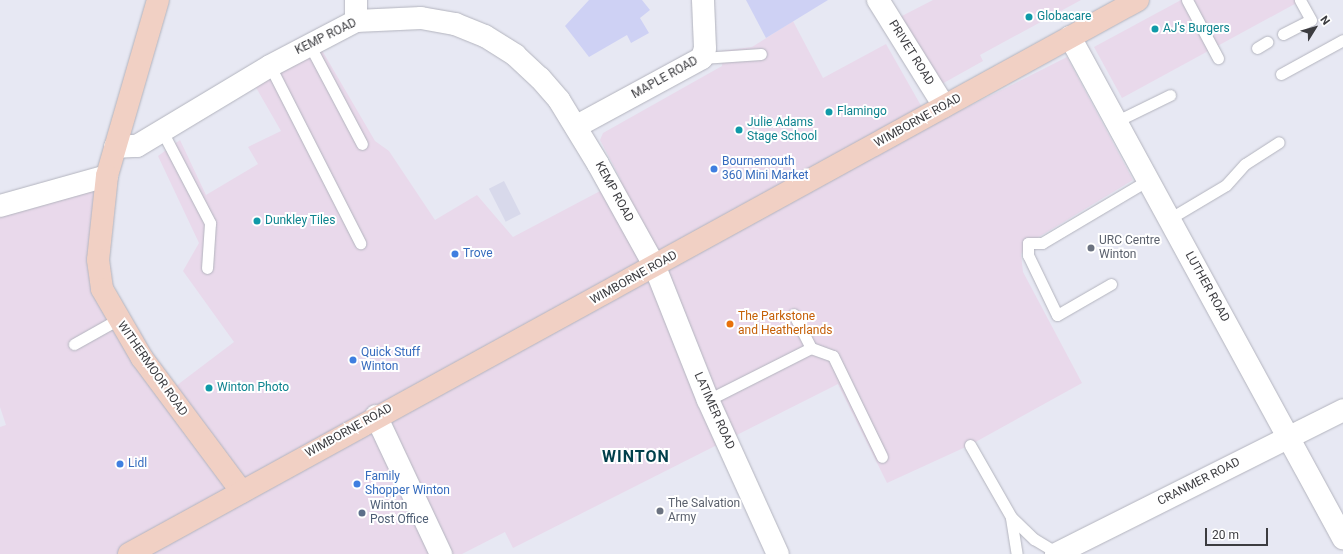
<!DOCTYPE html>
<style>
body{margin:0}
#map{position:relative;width:1343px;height:554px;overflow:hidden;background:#e7e8f3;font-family:Roboto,sans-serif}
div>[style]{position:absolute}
.commercial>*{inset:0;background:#e9d9eb}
.built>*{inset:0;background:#d8d9eb;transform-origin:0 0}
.green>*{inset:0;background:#ced1f4}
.roads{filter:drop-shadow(0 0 1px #b3b4be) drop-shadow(0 0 1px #b3b4be)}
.lane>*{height:11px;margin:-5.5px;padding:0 5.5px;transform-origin:5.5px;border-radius:5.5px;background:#fff}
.street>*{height:22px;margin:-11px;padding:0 11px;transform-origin:11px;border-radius:11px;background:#fff}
.secondary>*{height:22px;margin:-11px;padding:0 11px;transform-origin:11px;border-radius:11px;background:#f1d0c4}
.dots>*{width:11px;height:11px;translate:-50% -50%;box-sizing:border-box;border:2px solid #fff;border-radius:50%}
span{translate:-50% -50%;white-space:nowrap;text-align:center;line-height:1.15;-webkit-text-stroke:4px #fff;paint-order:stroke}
.culture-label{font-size:12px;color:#0d838f}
.left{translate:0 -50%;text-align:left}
.street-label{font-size:12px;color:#3c3c40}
.shop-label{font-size:12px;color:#366cbe}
.worship-label{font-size:12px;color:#5b616d}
.food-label{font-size:12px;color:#c56008}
.service-label{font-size:12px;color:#4e5e75}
.district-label{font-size:16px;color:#003f4b;font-weight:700;letter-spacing:1px}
.north{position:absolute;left:1295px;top:8px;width:40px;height:40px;-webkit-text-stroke:3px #fff;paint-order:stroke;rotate:53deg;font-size:11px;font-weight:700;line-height:16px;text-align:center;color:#3c3c40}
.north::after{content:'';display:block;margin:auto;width:14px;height:18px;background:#3c3c40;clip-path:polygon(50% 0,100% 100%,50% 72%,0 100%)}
.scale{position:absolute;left:1205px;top:528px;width:63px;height:18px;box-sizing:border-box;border:2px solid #3c3c40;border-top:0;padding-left:5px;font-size:12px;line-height:14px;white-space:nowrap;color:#3c3c40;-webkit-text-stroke:3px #fff;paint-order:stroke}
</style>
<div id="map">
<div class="commercial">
<i style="clip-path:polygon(933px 0,1081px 0,980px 55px,983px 61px,940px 85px,898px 18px)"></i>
<i style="clip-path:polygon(1181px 0,1302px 0,1122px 98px,1094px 47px)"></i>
<i style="clip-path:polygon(793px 21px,823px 78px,886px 44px,932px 125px,1067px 57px,1133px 180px,1029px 243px,1021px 254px,1023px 272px,1082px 383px,970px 445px,887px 483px,838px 384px,513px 548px,505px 532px,462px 554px,0 554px,0 427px,6px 425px,0 407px,0 206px,107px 176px,98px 260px,168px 392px,234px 342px,183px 271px,199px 243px,158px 156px,180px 140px,206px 195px,258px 164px,248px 147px,281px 131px,250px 77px,316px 40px,375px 141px,389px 151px,435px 220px,477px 195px,513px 237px,621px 180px,600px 140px,603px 133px,722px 66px,721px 51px,752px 47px)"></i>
</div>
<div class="built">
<i style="left:504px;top:181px;width:37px;height:17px;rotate:63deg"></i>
</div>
<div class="green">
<i style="clip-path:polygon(589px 0,642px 0,650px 10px,640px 18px,649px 33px,631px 43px,627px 35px,589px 57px,565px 26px)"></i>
<i style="clip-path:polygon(746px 0,828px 0,766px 38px)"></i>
</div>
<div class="roads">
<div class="lane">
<i style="left:1187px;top:0;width:66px;rotate:61.9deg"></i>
<i style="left:1283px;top:34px;width:31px;rotate:-27deg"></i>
<i style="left:1311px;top:20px;width:23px;rotate:-119deg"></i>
<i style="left:309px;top:44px;width:113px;rotate:62.1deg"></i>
<i style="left:1257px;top:48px;width:12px;rotate:-31deg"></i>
<i style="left:702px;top:58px;width:59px;rotate:-3.9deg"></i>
<i style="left:270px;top:66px;width:199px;rotate:63deg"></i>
<i style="left:1281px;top:74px;width:71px;rotate:-28.7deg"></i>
<i style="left:1117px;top:121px;width:59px;rotate:-26.1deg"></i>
<i style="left:162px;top:131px;width:104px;rotate:62.4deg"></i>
<i style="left:210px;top:223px;width:45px;rotate:93.8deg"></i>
<i style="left:1169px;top:219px;width:66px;rotate:-30.8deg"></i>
<i style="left:1226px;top:185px;width:28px;rotate:-48deg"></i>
<i style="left:1245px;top:164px;width:40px;rotate:-32.9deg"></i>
<i style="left:1111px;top:284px;width:62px;rotate:150.1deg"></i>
<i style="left:1057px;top:315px;width:67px;rotate:-115.8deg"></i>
<i style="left:1028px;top:255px;width:12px;rotate:-90deg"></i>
<i style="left:1028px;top:243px;width:14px"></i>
<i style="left:1042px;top:243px;width:123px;rotate:-30.7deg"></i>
<i style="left:74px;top:344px;width:49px;rotate:-29.2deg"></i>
<i style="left:811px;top:348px;width:23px;rotate:20deg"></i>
<i style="left:833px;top:356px;width:112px;rotate:64.1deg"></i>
<i style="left:708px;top:400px;width:115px;rotate:-26.8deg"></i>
<i style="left:811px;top:348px;width:38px;rotate:-117deg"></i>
<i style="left:970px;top:445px;width:83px;rotate:60.3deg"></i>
<i style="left:1011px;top:517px;width:32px;rotate:44deg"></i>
<i style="left:1034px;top:539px;width:27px;rotate:31deg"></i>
<i style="left:1011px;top:518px;width:36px;rotate:81deg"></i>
</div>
<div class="street">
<i style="left:356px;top:0;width:21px;rotate:90deg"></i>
<i style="left:878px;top:0;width:125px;rotate:58.1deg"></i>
<i style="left:1070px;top:37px;width:571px;rotate:61.41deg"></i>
<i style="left:577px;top:126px;width:142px;rotate:-28.5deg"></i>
<i style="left:702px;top:58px;width:10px;rotate:-73deg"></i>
<i style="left:705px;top:48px;width:48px;rotate:-92.4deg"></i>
<i style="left:115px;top:147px;width:22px;rotate:-3deg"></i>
<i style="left:137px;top:146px;width:155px;rotate:-31deg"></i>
<i style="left:270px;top:66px;width:97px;rotate:-27.6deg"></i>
<i style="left:356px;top:21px;width:65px;rotate:-2.6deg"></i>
<i style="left:421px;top:18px;width:35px;rotate:10deg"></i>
<i style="left:455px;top:24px;width:32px;rotate:22deg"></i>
<i style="left:485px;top:36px;width:36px;rotate:32deg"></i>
<i style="left:515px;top:55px;width:34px;rotate:43deg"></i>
<i style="left:540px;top:78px;width:29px;rotate:49deg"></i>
<i style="left:559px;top:100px;width:75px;rotate:58.6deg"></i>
<i style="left:598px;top:164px;width:118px;rotate:61deg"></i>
<i style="left:655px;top:267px;width:143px;rotate:68.3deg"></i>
<i style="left:708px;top:400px;width:169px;rotate:65.6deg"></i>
<i style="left:0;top:206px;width:111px;rotate:-15.7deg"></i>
<i style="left:376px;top:416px;width:153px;rotate:64.8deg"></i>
<i style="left:1056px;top:554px;width:321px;rotate:-26.6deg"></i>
</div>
<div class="secondary">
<i style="left:158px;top:0;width:183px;rotate:106.2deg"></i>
<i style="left:107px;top:176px;width:84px;rotate:96.1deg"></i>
<i style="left:98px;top:260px;width:29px;rotate:82deg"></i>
<i style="left:102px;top:289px;width:80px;rotate:59.9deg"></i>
<i style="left:142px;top:358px;width:167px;rotate:53.3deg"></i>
<i style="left:129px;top:554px;width:1151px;rotate:-28.77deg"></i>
</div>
</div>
<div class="dots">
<i style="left:1029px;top:17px;background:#0f9aa8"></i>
<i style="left:1155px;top:29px;background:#0f9aa8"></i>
<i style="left:829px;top:112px;background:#0f9aa8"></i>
<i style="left:739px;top:130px;background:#0f9aa8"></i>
<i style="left:714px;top:169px;background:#3f7fe0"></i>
<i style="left:257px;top:221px;background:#0f9aa8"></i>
<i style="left:1091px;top:248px;background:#6b7280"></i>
<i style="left:455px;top:254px;background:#3f7fe0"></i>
<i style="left:730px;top:324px;background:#e8710a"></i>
<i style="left:353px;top:360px;background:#3f7fe0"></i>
<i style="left:209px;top:388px;background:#0f9aa8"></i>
<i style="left:120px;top:464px;background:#3f7fe0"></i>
<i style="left:357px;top:484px;background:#3f7fe0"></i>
<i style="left:660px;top:511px;background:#6b7280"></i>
<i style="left:362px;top:513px;background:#5c6f8a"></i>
</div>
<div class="culture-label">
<span class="left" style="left:1037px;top:17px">Globacare</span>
<span class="left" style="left:1163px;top:29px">AJ's Burgers</span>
<span class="left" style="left:837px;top:112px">Flamingo</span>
<span class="left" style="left:747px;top:130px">Julie Adams<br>Stage School</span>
<span class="left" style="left:265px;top:221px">Dunkley Tiles</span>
<span class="left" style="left:217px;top:388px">Winton Photo</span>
</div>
<div class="street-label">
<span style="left:326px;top:37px;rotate:-26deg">KEMP ROAD</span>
<span style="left:911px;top:53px;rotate:58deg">PRIVET ROAD</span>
<span style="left:665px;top:78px;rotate:-29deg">MAPLE ROAD</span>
<span style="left:918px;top:121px;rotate:-29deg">WIMBORNE ROAD</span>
<span style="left:614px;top:192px;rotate:61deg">KEMP ROAD</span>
<span style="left:634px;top:278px;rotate:-29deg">WIMBORNE ROAD</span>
<span style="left:1207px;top:287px;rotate:61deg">LUTHER ROAD</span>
<span style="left:152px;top:369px;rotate:55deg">WITHERMOOR ROAD</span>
<span style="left:714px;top:411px;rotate:66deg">LATIMER ROAD</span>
<span style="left:349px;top:431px;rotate:-29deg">WIMBORNE ROAD</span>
<span style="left:1199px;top:482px;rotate:-27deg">CRANMER ROAD</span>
</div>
<div class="shop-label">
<span class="left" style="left:722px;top:169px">Bournemouth<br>360 Mini Market</span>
<span class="left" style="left:463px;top:254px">Trove</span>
<span class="left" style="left:361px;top:360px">Quick Stuff<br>Winton</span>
<span class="left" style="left:128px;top:464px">Lidl</span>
<span class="left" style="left:365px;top:484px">Family<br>Shopper Winton</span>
</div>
<div class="worship-label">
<span class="left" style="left:1099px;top:248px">URC Centre<br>Winton</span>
<span class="left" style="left:668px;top:511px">The Salvation<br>Army</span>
</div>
<div class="food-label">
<span class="left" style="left:738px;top:324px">The Parkstone<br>and Heatherlands</span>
</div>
<div class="service-label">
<span class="left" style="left:370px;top:513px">Winton<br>Post Office</span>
</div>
<div class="district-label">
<span style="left:636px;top:457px">WINTON</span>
</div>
<div class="north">N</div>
<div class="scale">20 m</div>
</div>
